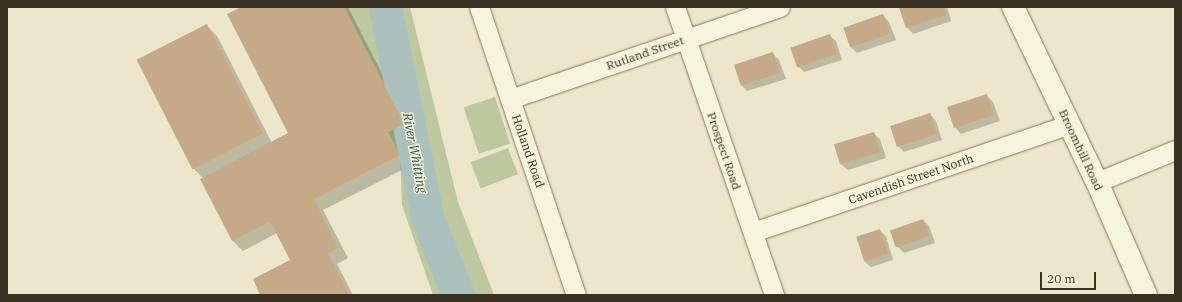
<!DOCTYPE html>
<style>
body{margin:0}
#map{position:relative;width:1182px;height:302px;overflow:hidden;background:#ebe6cb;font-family:"IBM Plex Serif",serif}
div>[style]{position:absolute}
.green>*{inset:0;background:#bdc8a0;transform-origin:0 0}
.shadow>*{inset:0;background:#0003}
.river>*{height:33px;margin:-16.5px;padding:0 16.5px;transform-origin:16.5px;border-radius:16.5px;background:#abc0bd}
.building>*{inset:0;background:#c4aa86;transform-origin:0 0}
.roads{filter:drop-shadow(0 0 1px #867b61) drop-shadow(0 0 1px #867b61)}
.street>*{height:19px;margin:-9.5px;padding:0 9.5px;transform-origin:9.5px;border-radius:9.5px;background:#f6f3de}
.secondary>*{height:22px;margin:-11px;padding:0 11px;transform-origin:11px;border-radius:11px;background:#f6f3de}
span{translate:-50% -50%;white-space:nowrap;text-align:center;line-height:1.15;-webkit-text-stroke:3px #f3f0da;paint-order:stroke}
.street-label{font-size:12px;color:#383123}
.water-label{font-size:13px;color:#345356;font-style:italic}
.frame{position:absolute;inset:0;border:8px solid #383123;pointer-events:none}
.scale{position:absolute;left:1040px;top:272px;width:56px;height:18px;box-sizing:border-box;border:2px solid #383123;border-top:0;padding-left:5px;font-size:12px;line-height:14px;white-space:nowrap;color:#383123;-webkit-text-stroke:3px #f3f0da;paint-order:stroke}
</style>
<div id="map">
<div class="green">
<i style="clip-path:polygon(344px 7px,410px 7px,458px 202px,494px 295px,433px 295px,402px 205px,400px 155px,388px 132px,404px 123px)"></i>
<i style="left:495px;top:97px;width:49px;height:33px;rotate:72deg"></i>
<i style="left:508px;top:148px;width:28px;height:40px;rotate:69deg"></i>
</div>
<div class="shadow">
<i style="clip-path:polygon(243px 7px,348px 7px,413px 134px,398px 142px,410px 166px,323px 210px,348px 258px,337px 264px,353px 295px,262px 295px,292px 261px,277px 233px,243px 251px,233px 241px,203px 178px,194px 169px,207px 26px,217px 36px,272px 143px,289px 134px)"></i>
<i style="clip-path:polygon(905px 7px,947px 7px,951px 21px,913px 34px,907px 27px,901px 8px)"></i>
<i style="clip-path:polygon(883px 15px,889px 22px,896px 40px,857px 53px,851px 47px,845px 28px)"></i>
<i style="clip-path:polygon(829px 35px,836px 41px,842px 60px,804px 72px,798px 66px)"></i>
<i style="clip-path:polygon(773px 54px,779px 60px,786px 79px,747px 91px,741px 85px)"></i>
<i style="clip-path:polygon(987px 96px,993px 102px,1000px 121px,961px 134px,955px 127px)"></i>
<i style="clip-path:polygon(930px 114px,936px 121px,942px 140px,904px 152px,898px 146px,891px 127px)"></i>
<i style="clip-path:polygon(873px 133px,880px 139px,886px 158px,848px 170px,841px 164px)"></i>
<i style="clip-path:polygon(923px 220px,929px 226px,935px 243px,904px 253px,898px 247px,892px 230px)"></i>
<i style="clip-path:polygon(879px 230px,886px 236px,893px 260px,871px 267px,864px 261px)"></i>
</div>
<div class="river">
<i style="left:385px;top:7px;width:217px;rotate:78.6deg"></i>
<i style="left:428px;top:220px;width:81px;rotate:68.2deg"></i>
</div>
<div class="building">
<i style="clip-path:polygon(241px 7px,344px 7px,404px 124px,388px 132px,400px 155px,314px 199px,338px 248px,328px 253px,349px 295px,260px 295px,253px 279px,290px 260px,270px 221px,232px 241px,200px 179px,288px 133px,227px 14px)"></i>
<i style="clip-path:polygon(943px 7px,946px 15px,906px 28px,899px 8px)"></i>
<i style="left:883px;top:14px;width:21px;height:42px;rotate:71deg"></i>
<i style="left:207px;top:24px;width:123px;height:79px;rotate:63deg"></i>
<i style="left:830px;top:34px;width:21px;height:42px;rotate:71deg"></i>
<i style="left:773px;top:52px;width:22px;height:41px;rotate:72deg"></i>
<i style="left:987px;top:94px;width:22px;height:42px;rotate:72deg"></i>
<i style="left:930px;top:113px;width:22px;height:42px;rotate:72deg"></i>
<i style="left:874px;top:132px;width:21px;height:42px;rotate:73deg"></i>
<i style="left:923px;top:219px;width:18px;height:35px;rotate:71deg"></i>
<i style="left:880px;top:229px;width:26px;height:25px;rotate:72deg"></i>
</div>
<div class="roads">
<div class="street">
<i style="left:479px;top:7px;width:304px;rotate:71.4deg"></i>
<i style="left:675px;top:7px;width:305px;rotate:71deg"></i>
<i style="left:510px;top:99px;width:285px;rotate:-18.8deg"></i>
<i style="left:1097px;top:182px;width:84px;rotate:-22.3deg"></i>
<i style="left:753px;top:232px;width:335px;rotate:-18.8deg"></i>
</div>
<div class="secondary">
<i style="left:1013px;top:7px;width:194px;rotate:64.4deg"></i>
<i style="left:1097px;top:182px;width:123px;rotate:66.6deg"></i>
</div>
</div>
<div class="street-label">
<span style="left:645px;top:53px;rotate:-19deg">Rutland Street</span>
<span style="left:1081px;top:150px;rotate:65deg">Broomhill Road</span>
<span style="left:528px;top:151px;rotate:71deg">Holland Road</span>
<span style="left:724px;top:151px;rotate:71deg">Prospect Road</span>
<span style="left:911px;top:179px;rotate:-19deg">Cavendish Street North</span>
</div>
<div class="water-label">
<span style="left:414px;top:153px;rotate:79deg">River Whitting</span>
</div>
<div class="frame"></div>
<div class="scale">20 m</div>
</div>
